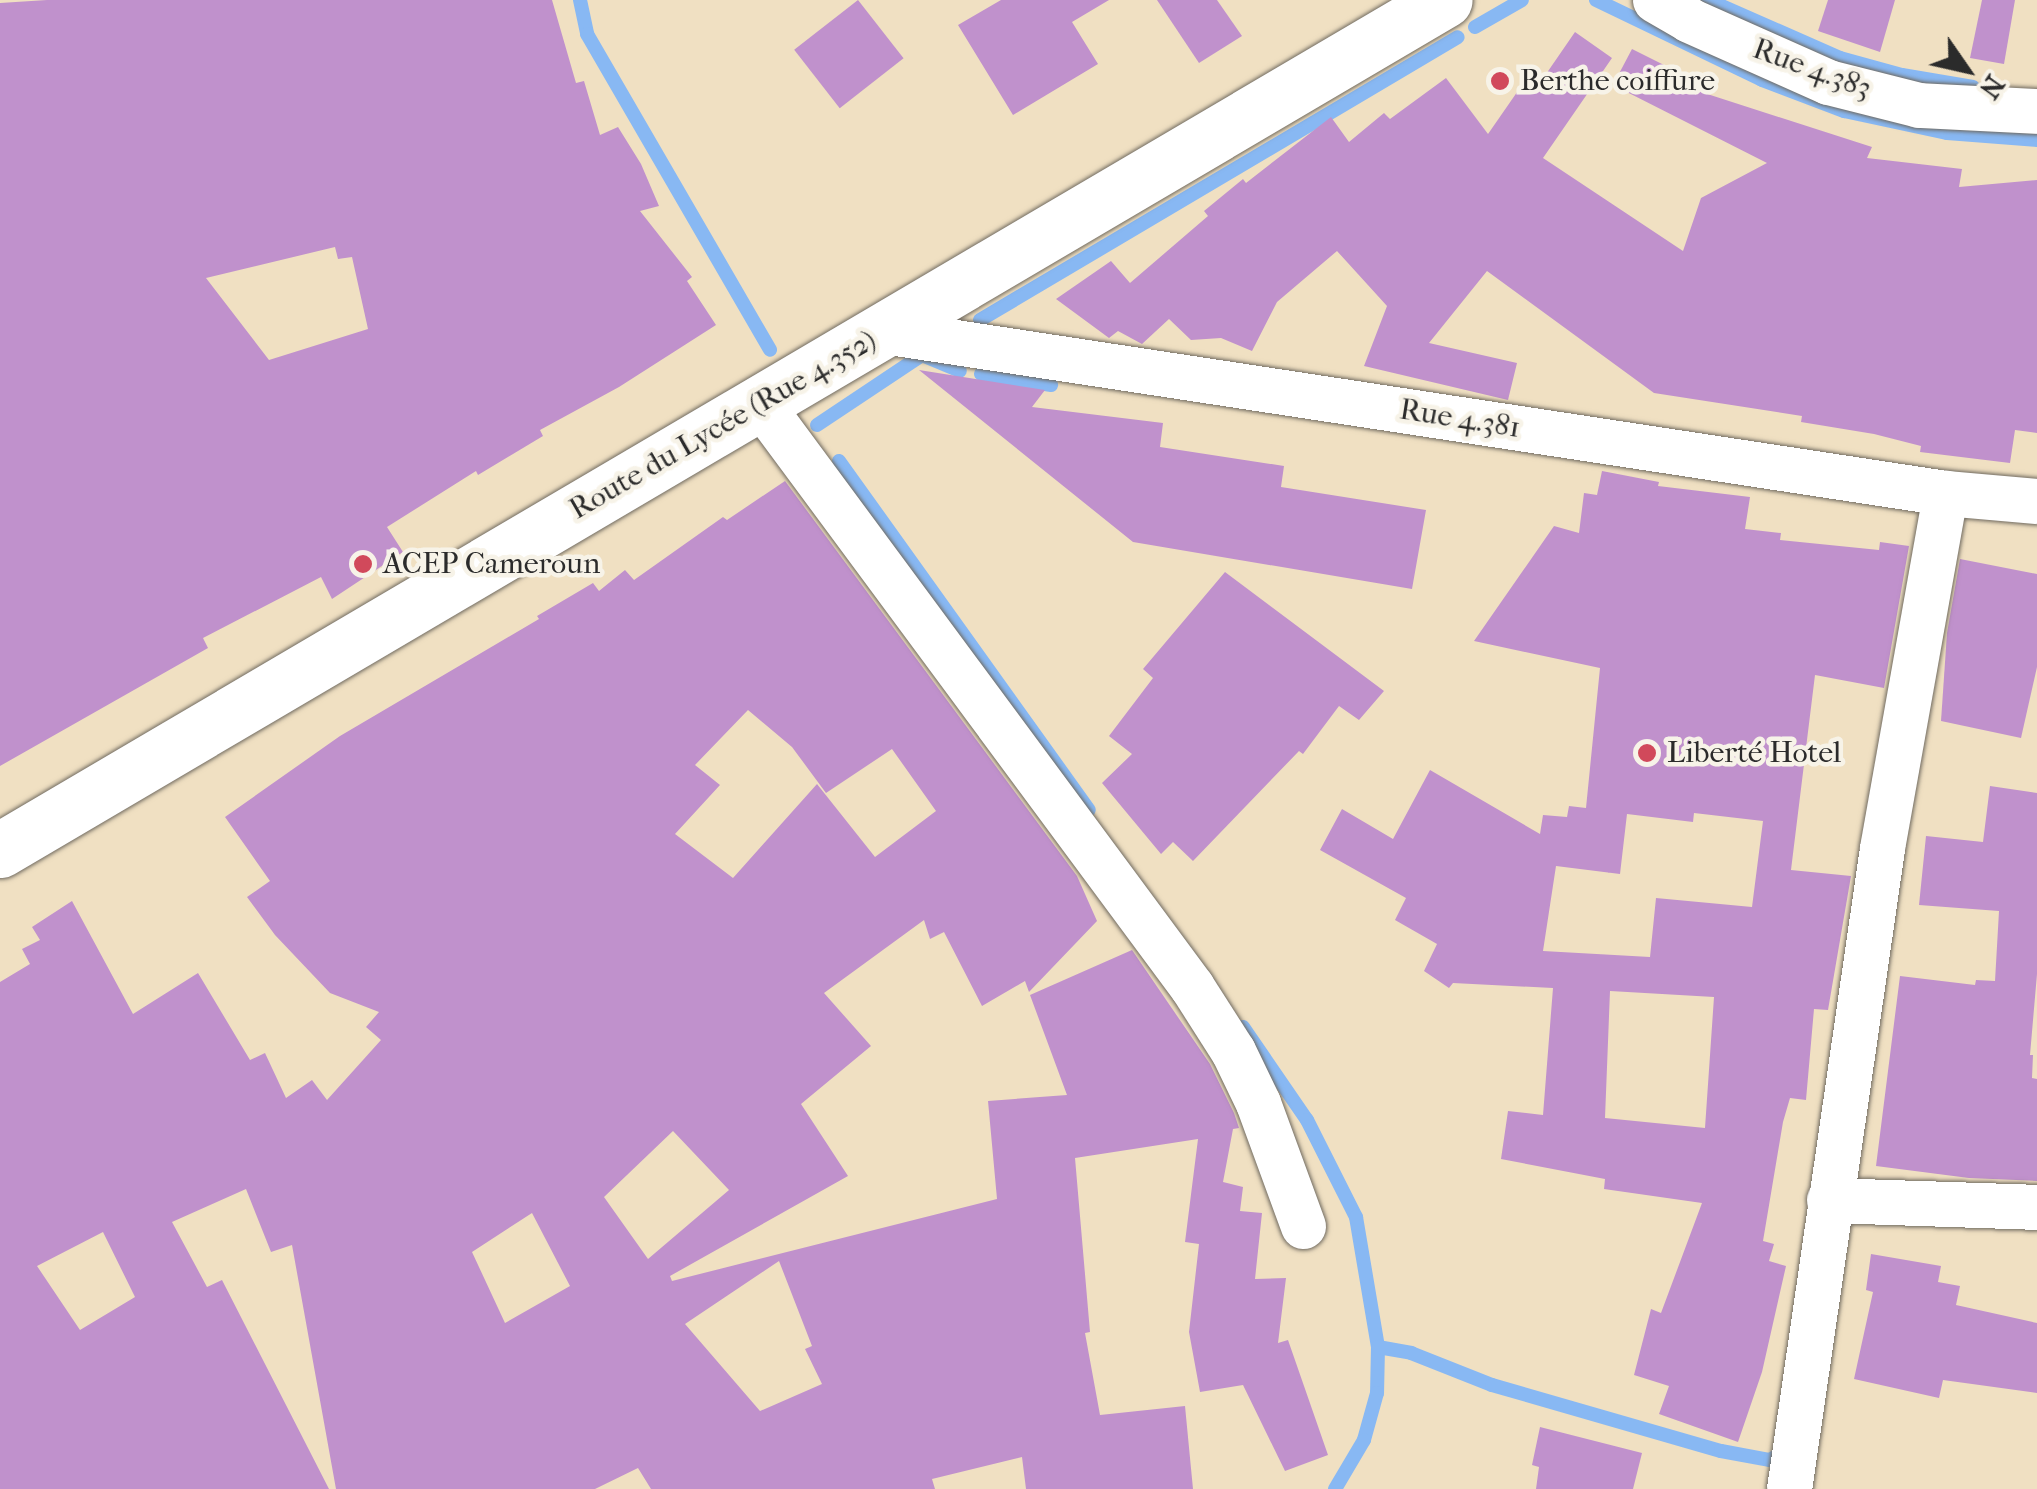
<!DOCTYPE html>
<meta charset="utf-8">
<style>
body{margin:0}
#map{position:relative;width:2037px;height:1489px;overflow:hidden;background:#f0e0c2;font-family:"IM FELL French Canon",serif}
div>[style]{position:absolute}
.stream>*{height:14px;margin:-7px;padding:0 7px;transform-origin:7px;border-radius:7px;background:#88b8f3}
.building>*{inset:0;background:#c091cc;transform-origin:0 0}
.roads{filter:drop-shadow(0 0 2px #706a60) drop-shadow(0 0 2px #706a60)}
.minor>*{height:45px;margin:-22.5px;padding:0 22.5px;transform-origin:22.5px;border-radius:22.5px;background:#fff}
.major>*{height:55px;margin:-27.5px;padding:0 27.5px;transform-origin:27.5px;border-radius:27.5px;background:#fff}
.dots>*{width:28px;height:28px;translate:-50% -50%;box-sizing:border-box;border:5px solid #f7f3e8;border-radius:50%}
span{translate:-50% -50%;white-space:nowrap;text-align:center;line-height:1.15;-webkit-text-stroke:9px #f7f3e8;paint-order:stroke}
.street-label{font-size:30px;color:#2b2b2b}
.poi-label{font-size:30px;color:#2b2b2b}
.left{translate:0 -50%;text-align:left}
.north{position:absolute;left:1917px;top:20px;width:100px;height:100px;-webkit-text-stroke:8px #f7f3e8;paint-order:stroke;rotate:124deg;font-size:28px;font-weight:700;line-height:40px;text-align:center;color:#2b2b2b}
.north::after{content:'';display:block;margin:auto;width:35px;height:45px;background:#2b2b2b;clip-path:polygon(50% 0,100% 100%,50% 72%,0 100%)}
</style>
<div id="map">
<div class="stream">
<i style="left:580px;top:0;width:35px;rotate:78deg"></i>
<i style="left:587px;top:34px;width:365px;rotate:59.9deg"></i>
<i style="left:1596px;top:0;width:184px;rotate:25.7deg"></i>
<i style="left:1762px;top:80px;width:88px;rotate:20.7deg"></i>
<i style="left:1844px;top:111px;width:105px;rotate:12.1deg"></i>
<i style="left:1947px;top:133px;width:90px;rotate:4.4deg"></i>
<i style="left:1708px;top:0;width:144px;rotate:23.7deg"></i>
<i style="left:1840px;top:58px;width:64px;rotate:15.3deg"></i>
<i style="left:1902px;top:75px;width:72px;rotate:9.6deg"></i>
<i style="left:1475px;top:27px;width:54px;rotate:-29.9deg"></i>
<i style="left:980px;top:320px;width:555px;rotate:-30.63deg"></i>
<i style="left:981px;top:374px;width:71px;rotate:8.9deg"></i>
<i style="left:817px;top:425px;width:126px;rotate:-33.7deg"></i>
<i style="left:922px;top:355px;width:41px;rotate:22.8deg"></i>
<i style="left:839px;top:461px;width:429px;rotate:54.4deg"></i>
<i style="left:1243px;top:1027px;width:113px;rotate:55.5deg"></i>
<i style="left:1307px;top:1120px;width:109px;rotate:63.2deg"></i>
<i style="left:1356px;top:1217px;width:132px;rotate:80.4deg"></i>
<i style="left:1378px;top:1347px;width:46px;rotate:91.2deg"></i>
<i style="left:1377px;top:1393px;width:49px;rotate:105.5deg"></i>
<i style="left:1364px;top:1440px;width:57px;rotate:120.6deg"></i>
<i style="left:1378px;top:1347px;width:34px;rotate:10deg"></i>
<i style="left:1411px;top:1353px;width:87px;rotate:21.6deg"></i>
<i style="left:1492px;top:1385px;width:238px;rotate:16.1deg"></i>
<i style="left:1721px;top:1451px;width:50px;rotate:10.4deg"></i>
<i style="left:1770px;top:1460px;width:17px;rotate:-31deg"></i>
</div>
<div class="building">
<i style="clip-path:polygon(evenodd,47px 0,552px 0,576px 83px,584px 81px,600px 135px,618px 127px,641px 164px,659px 206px,640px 211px,692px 277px,687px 281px,716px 325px,619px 387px,540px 430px,543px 436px,478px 475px,476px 471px,387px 527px,403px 552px,332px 599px,321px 577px,203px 638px,208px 648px,0 766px,0 3px,47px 0,335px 247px,338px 259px,352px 257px,368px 329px,269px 360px,206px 278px,335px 247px)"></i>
<i style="left:858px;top:0;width:74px;height:81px;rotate:52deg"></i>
<i style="clip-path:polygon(1001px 0,1109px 0,1072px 22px,1098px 64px,1013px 115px,958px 25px)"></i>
<i style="clip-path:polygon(1157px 0,1217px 0,1242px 36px,1199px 63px)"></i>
<i style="clip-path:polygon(1828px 0,1895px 0,1880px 52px,1818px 31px)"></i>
<i style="clip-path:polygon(1982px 0,2015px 0,2004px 64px,1970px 58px)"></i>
<i style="clip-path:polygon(1575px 32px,1612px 58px,1543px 158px,1683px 251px,1701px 198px,1767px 163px,1613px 85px,1632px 49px,1702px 84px,1698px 91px,1872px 147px,1867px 158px,1962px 169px,1959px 187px,2037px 180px,2037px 433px,2015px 430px,2010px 463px,1920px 452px,1921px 446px,1874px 434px,1801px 422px,1802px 416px,1654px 393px,1487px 271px,1429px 343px,1517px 363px,1508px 400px,1364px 366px,1387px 306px,1337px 251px,1277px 302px,1252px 351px,1221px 338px,1191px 340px,1169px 319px,1142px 344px,1118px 331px,1109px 338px,1056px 299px,1111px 261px,1130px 283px,1208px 216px,1204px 211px,1243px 179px,1246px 183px,1331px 117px,1349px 142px,1384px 113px,1390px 119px,1446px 78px,1488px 134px,1522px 85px,1533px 93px)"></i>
<i style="clip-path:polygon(919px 370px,1045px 390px,1032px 407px,1163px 423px,1160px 447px,1284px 466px,1281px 487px,1426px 510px,1412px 589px,1133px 542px)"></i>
<i style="clip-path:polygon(evenodd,1602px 471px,1659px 482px,1658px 486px,1750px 497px,1745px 529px,1781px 533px,1780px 540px,1879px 550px,1880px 542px,1909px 546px,1884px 688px,1815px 675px,1791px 870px,1851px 876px,1828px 1010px,1814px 1009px,1806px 1100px,1790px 1098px,1783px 1122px,1763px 1241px,1774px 1244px,1769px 1261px,1786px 1266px,1762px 1372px,1738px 1442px,1659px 1414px,1669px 1386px,1634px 1375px,1651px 1309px,1661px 1313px,1702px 1203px,1604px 1189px,1605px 1179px,1501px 1159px,1508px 1111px,1543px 1115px,1553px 988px,1453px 983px,1449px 988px,1424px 971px,1437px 944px,1395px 920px,1406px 898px,1320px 850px,1342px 809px,1393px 839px,1430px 770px,1540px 834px,1543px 815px,1567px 817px,1569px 806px,1586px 808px,1600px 668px,1474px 641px,1554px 526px,1579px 533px,1584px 493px,1597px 495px,1602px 471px,1694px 813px,1763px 821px,1752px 907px,1656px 898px,1650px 957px,1543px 951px,1556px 866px,1620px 874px,1627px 814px,1693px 822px,1694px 813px,1602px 471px,1610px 991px,1714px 997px,1705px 1128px,1605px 1118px,1610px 991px)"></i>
<i style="clip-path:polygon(evenodd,785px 481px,1077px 876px,1097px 921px,1029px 992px,1025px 981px,982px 1006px,944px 932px,930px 939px,924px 920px,824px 993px,871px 1046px,801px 1104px,848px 1176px,670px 1276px,672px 1281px,997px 1199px,988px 1101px,1067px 1095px,1030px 995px,1132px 950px,1210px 1064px,1234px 1113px,1239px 1128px,1233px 1129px,1223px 1182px,1243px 1187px,1240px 1211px,1262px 1213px,1255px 1279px,1286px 1278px,1278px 1343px,1288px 1340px,1328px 1455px,1285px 1471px,1243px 1385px,1200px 1392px,1189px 1332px,1199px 1244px,1185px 1242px,1198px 1139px,1075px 1158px,1090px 1332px,1085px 1333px,1100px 1415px,1185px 1406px,1193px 1489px,1026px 1489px,1022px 1457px,932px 1479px,935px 1489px,651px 1489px,638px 1468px,595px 1489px,336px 1489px,292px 1245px,271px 1252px,246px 1189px,172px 1222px,207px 1287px,222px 1280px,329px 1489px,0 1489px,0 982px,30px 964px,22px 949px,40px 940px,32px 927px,72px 901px,133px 1014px,198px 973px,250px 1060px,265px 1053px,286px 1098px,312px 1080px,327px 1100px,381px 1040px,366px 1027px,379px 1012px,330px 993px,275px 935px,247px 897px,270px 881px,225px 817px,340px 736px,539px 619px,537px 616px,593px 583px,599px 591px,625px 570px,634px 580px,723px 517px,727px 520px,785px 481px,748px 710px,792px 747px,826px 793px,892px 749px,936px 811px,875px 857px,817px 784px,733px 878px,675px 834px,720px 785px,695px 765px,748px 710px,785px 481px,673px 1131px,729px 1190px,648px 1259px,604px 1197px,673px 1131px,785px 481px,532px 1213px,570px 1286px,505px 1323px,472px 1252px,532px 1213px,785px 481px,103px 1232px,135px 1297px,80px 1330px,37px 1266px,103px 1232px,785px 481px,779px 1261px,812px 1346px,805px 1349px,822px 1384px,760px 1411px,685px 1324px,779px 1261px)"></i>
<i style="clip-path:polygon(1960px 559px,2037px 574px,2037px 667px,2021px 738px,1941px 721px,1947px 633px)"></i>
<i style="clip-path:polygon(1225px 572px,1384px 691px,1359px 720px,1339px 706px,1303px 754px,1299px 751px,1193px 861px,1173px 842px,1161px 854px,1102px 783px,1132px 754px,1109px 736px,1153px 678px,1143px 669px)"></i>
<i style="clip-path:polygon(1990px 786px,2037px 793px,2037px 974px,2030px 1055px,2033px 1055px,2032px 1078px,2037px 1079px,2037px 1181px,1969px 1178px,1876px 1166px,1900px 976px,1975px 985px,1976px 980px,1995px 981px,1999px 911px,1919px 905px,1926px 836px,1983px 842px)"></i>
<i style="clip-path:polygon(1871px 1254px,1941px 1266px,1938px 1282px,1960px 1286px,1956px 1305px,2037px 1323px,2037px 1393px,1943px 1380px,1939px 1398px,1854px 1379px,1873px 1292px,1866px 1290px)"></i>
<i style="clip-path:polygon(1540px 1427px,1642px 1453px,1633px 1489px,1536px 1489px,1539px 1467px,1532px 1465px)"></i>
</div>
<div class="roads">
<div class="minor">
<i style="left:1655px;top:0;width:39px;rotate:30deg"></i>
<i style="left:1689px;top:20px;width:152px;rotate:24deg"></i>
<i style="left:1828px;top:82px;width:94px;rotate:14.2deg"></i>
<i style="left:1919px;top:105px;width:118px;rotate:2.9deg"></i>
<i style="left:883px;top:331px;width:1074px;rotate:8.67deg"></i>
<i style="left:1945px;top:493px;width:92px;rotate:5deg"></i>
<i style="left:760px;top:403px;width:726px;rotate:53.51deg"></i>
<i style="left:1192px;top:987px;width:76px;rotate:57.4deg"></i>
<i style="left:1233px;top:1051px;width:58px;rotate:64.3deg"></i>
<i style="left:1258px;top:1103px;width:131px;rotate:69.9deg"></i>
<i style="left:1829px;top:1200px;width:208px;rotate:1.9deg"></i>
<i style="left:1789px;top:1489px;width:648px;rotate:-81.74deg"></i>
<i style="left:1882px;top:848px;width:361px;rotate:-79.9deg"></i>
</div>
<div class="major">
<i style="left:0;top:850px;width:1676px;rotate:-30.47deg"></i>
</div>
</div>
<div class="dots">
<i style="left:1500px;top:81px;background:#d1495b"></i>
<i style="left:363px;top:564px;background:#d1495b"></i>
<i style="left:1647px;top:753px;background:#d1495b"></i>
</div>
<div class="street-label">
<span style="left:1812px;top:69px;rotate:20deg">Rue 4.383</span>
<span style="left:1460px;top:419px;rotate:9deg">Rue 4.381</span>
<span style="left:723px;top:425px;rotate:-30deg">Route du Lycée (Rue 4.352)</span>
</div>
<div class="poi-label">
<span class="left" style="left:1520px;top:81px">Berthe coiffure</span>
<span class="left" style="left:383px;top:564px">ACEP Cameroun</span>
<span class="left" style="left:1667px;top:753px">Liberté Hotel</span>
</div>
<div class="north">N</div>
</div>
